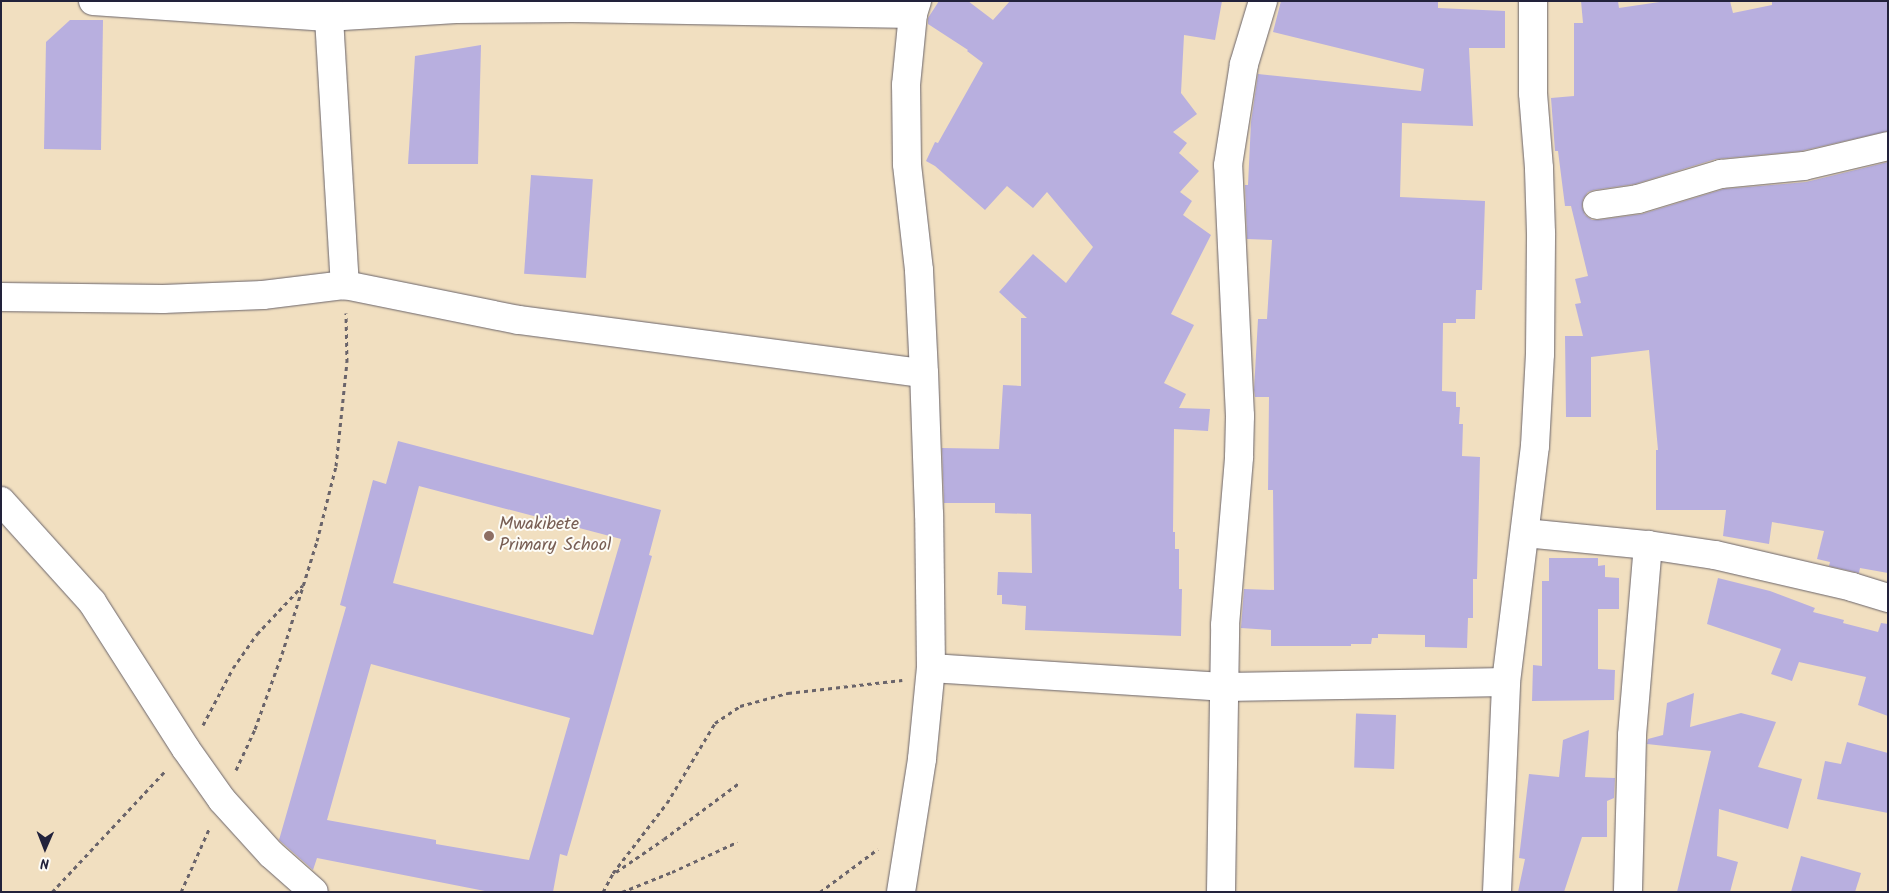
<!DOCTYPE html>
<style>
body{margin:0}
#map{position:relative;width:1889px;height:893px;overflow:hidden;background:#f1dfc0;font-family:Kalam,sans-serif}
div>[style]{position:absolute}
.building>*{inset:0;background:#b8afdf;transform-origin:0 0}
.path>*{height:3px;margin-top:-1.5px;transform-origin:0;background:repeating-linear-gradient(90deg,#6a646a 0 4px,transparent 0 8px)}
.roads{filter:drop-shadow(0 0 1px #6a646a) drop-shadow(0 0 1px #6a646a)}
.minor>*{height:28px;margin:-14px;padding:0 14px;transform-origin:14px;border-radius:14px;background:#fff}
.dots>*{width:14px;height:14px;translate:-50% -50%;box-sizing:border-box;border:2px solid #fdfcf7;border-radius:50%}
span{translate:-50% -50%;white-space:nowrap;text-align:center;line-height:1.15;-webkit-text-stroke:4px #fdfcf7;paint-order:stroke}
.education-label{font-size:18px;color:#785e54}
.left{translate:0 -50%;text-align:left}
.frame{position:absolute;inset:0;border:2px solid #22223b;pointer-events:none}
.north{position:absolute;left:20px;top:823px;width:50px;height:50px;-webkit-text-stroke:4px #fdfcf7;paint-order:stroke;rotate:181deg;font-size:14px;font-weight:700;line-height:20px;text-align:center;color:#22223b}
.north::after{content:'';display:block;margin:auto;width:18px;height:22px;background:#22223b;clip-path:polygon(50% 0,100% 100%,50% 72%,0 100%)}
</style>
<div id="map">
<div class="building">
<i style="clip-path:polygon(939px 1px,968px 1px,993px 20px,1010px 1px,1222px 1px,1215px 40px,1184px 35px,1181px 93px,1197px 114px,1173px 132px,1187px 143px,1179px 153px,1199px 171px,1180px 192px,1192px 201px,1183px 215px,1211px 235px,1171px 314px,1194px 325px,1164px 383px,1186px 394px,1179px 408px,1210px 409px,1208px 431px,1174px 429px,1173px 532px,1175px 532px,1175px 549px,1179px 549px,1179px 589px,1182px 589px,1181px 636px,1025px 630px,1026px 606px,1002px 604px,1002px 595px,997px 595px,998px 572px,1032px 573px,1031px 514px,995px 513px,995px 503px,944px 503px,942px 448px,999px 449px,1003px 385px,1021px 386px,1021px 318px,1027px 318px,999px 292px,1033px 254px,1066px 283px,1093px 247px,1047px 192px,1033px 208px,1007px 186px,985px 210px,935px 166px,926px 161px,935px 142px,938px 143px,983px 63px,967px 51px,968px 50px,928px 24px,928px 18px)"></i>
<i style="clip-path:polygon(1281px 1px,1438px 1px,1438px 8px,1505px 11px,1505px 48px,1469px 48px,1473px 126px,1402px 123px,1400px 197px,1485px 201px,1482px 290px,1476px 290px,1475px 319px,1456px 319px,1456px 323px,1443px 323px,1442px 391px,1456px 392px,1456px 407px,1460px 407px,1459px 424px,1463px 424px,1462px 456px,1480px 457px,1477px 579px,1473px 579px,1473px 618px,1468px 618px,1467px 648px,1425px 647px,1425px 635px,1378px 634px,1378px 638px,1372px 638px,1371px 644px,1351px 644px,1351px 646px,1271px 646px,1271px 630px,1241px 628px,1244px 589px,1274px 590px,1273px 490px,1268px 490px,1269px 397px,1255px 397px,1254px 390px,1258px 319px,1267px 319px,1272px 240px,1247px 239px,1245px 185px,1248px 185px,1251px 122px,1258px 74px,1421px 91px,1424px 69px,1273px 32px)"></i>
<i style="clip-path:polygon(1581px 1px,1618px 1px,1619px 8px,1666px 1px,1730px 1px,1733px 13px,1772px 5px,1772px 1px,1888px 1px,1888px 131px,1801px 151px,1716px 159px,1635px 184px,1594px 190px,1588px 192px,1583px 199px,1582px 207px,1585px 215px,1592px 220px,1599px 220px,1642px 214px,1724px 189px,1806px 182px,1888px 162px,1888px 573px,1860px 568px,1859px 573px,1829px 566px,1830px 562px,1817px 559px,1824px 531px,1772px 522px,1769px 544px,1723px 536px,1726px 510px,1656px 510px,1656px 450px,1658px 450px,1649px 350px,1591px 357px,1591px 417px,1566px 417px,1565px 336px,1583px 336px,1575px 304px,1581px 303px,1575px 279px,1588px 276px,1571px 206px,1565px 206px,1558px 151px,1555px 151px,1551px 98px,1574px 96px,1574px 23px,1583px 23px)"></i>
<i style="clip-path:polygon(70px 20px,103px 20px,101px 150px,44px 149px,46px 42px)"></i>
<i style="clip-path:polygon(481px 45px,478px 164px,408px 164px,415px 56px)"></i>
<i style="left:531px;top:175px;width:62px;height:99px;rotate:4deg"></i>
<i style="clip-path:polygon(evenodd,398px 441px,661px 510px,649px 555px,652px 556px,615px 689px,567px 856px,560px 854px,553px 892px,490px 892px,317px 858px,313px 870px,279px 840px,346px 607px,340px 605px,373px 480px,386px 484px,398px 441px,419px 486px,621px 539px,593px 635px,393px 583px,419px 486px,398px 441px,371px 664px,570px 718px,529px 860px,436px 844px,436px 840px,327px 820px,371px 664px)"></i>
<i style="clip-path:polygon(1549px 558px,1598px 558px,1598px 566px,1605px 565px,1605px 577px,1619px 578px,1619px 609px,1598px 609px,1598px 669px,1615px 670px,1614px 700px,1532px 701px,1533px 665px,1542px 666px,1542px 581px,1549px 581px)"></i>
<i style="clip-path:polygon(1718px 578px,1770px 591px,1815px 608px,1813px 612px,1844px 620px,1843px 623px,1878px 632px,1881px 623px,1888px 624px,1888px 716px,1858px 705px,1866px 677px,1799px 662px,1792px 681px,1771px 674px,1781px 649px,1707px 624px)"></i>
<i style="clip-path:polygon(1694px 693px,1690px 727px,1741px 713px,1776px 722px,1758px 767px,1802px 779px,1788px 829px,1719px 809px,1717px 856px,1738px 862px,1730px 892px,1677px 892px,1711px 751px,1647px 744px,1648px 739px,1663px 735px,1667px 703px)"></i>
<i style="left:1396px;top:715px;width:54px;height:40px;rotate:92deg"></i>
<i style="clip-path:polygon(1589px 730px,1585px 777px,1615px 778px,1614px 798px,1607px 801px,1607px 837px,1582px 837px,1564px 892px,1518px 892px,1525px 859px,1519px 858px,1529px 774px,1559px 777px,1563px 740px)"></i>
<i style="clip-path:polygon(1847px 742px,1888px 753px,1888px 813px,1817px 799px,1825px 761px,1841px 764px)"></i>
<i style="clip-path:polygon(1801px 856px,1861px 873px,1855px 892px,1791px 892px)"></i>
</div>
<div class="path">
<i style="left:203px;top:725px;width:64px;rotate:-62.2deg"></i>
<i style="left:233px;top:668px;width:42px;rotate:-54.8deg"></i>
<i style="left:257px;top:634px;width:67px;rotate:-46.8deg"></i>
<i style="left:236px;top:770px;width:45px;rotate:-65.1deg"></i>
<i style="left:255px;top:729px;width:80px;rotate:-70.2deg"></i>
<i style="left:282px;top:654px;width:118px;rotate:-72.8deg"></i>
<i style="left:317px;top:541px;width:77px;rotate:-75.8deg"></i>
<i style="left:336px;top:466px;width:105px;rotate:-84deg"></i>
<i style="left:347px;top:362px;width:49px;rotate:-91.2deg"></i>
<i style="left:616px;top:872px;width:58px;rotate:-34.5deg"></i>
<i style="left:664px;top:839px;width:94px;rotate:-36.7deg"></i>
<i style="left:52px;top:892px;width:167px;rotate:-46.9deg"></i>
<i style="left:181px;top:892px;width:71px;rotate:-66deg"></i>
<i style="left:603px;top:892px;width:21px;rotate:-62deg"></i>
<i style="left:613px;top:873px;width:88px;rotate:-52.4deg"></i>
<i style="left:667px;top:803px;width:93px;rotate:-59deg"></i>
<i style="left:715px;top:723px;width:30px;rotate:-34deg"></i>
<i style="left:740px;top:706px;width:50px;rotate:-15.2deg"></i>
<i style="left:788px;top:693px;width:115px;rotate:-6.5deg"></i>
<i style="left:622px;top:892px;width:54px;rotate:-21.8deg"></i>
<i style="left:672px;top:872px;width:72px;rotate:-24.8deg"></i>
<i style="left:820px;top:892px;width:72px;rotate:-36.6deg"></i>
</div>
<div class="roads">
<div class="minor">
<i style="left:93px;top:1px;width:235px;rotate:3.9deg"></i>
<i style="left:327px;top:17px;width:129px;rotate:-3.5deg"></i>
<i style="left:456px;top:9px;width:116px;rotate:-0.5deg"></i>
<i style="left:572px;top:8px;width:341px;rotate:1deg"></i>
<i style="left:328px;top:1px;width:285px;rotate:86.6deg"></i>
<i style="left:1597px;top:205px;width:41px;rotate:-8.3deg"></i>
<i style="left:1638px;top:199px;width:87px;rotate:-16.8deg"></i>
<i style="left:1721px;top:174px;width:83px;rotate:-5.5deg"></i>
<i style="left:1804px;top:166px;width:86px;rotate:-13.4deg"></i>
<i style="left:1px;top:297px;width:162px;rotate:0.7deg"></i>
<i style="left:163px;top:299px;width:100px;rotate:-2.3deg"></i>
<i style="left:263px;top:295px;width:83px;rotate:-7deg"></i>
<i style="left:345px;top:285px;width:177px;rotate:11.4deg"></i>
<i style="left:519px;top:320px;width:408px;rotate:7.5deg"></i>
<i style="left:1px;top:501px;width:136px;rotate:48deg"></i>
<i style="left:92px;top:602px;width:174px;rotate:57.4deg"></i>
<i style="left:186px;top:749px;width:62px;rotate:54.8deg"></i>
<i style="left:222px;top:800px;width:73px;rotate:47.8deg"></i>
<i style="left:271px;top:854px;width:57px;rotate:41.5deg"></i>
<i style="left:1525px;top:533px;width:124px;rotate:5.6deg"></i>
<i style="left:1648px;top:545px;width:68px;rotate:8.5deg"></i>
<i style="left:1715px;top:555px;width:141px;rotate:13.1deg"></i>
<i style="left:1852px;top:587px;width:38px;rotate:17deg"></i>
<i style="left:931px;top:668px;width:296px;rotate:3.7deg"></i>
<i style="left:1226px;top:687px;width:280px;rotate:-1deg"></i>
<i style="left:1628px;top:890px;width:155px;rotate:-88.5deg"></i>
<i style="left:1632px;top:735px;width:191px;rotate:-85.2deg"></i>
<i style="left:901px;top:892px;width:135px;rotate:-81deg"></i>
<i style="left:922px;top:759px;width:91px;rotate:-84.4deg"></i>
<i style="left:931px;top:668px;width:154px;rotate:-90.7deg"></i>
<i style="left:929px;top:514px;width:141px;rotate:-92deg"></i>
<i style="left:924px;top:373px;width:103px;rotate:-92.8deg"></i>
<i style="left:919px;top:270px;width:107px;rotate:-96.5deg"></i>
<i style="left:907px;top:164px;width:79px;rotate:-90.7deg"></i>
<i style="left:906px;top:85px;width:71px;rotate:-84.4deg"></i>
<i style="left:913px;top:14px;width:14px;rotate:-73deg"></i>
<i style="left:1221px;top:892px;width:267px;rotate:-89.1deg"></i>
<i style="left:1225px;top:625px;width:169px;rotate:-85.2deg"></i>
<i style="left:1239px;top:457px;width:41px;rotate:-88.6deg"></i>
<i style="left:1240px;top:416px;width:251px;rotate:-92.7deg"></i>
<i style="left:1228px;top:165px;width:102px;rotate:-81deg"></i>
<i style="left:1244px;top:64px;width:66px;rotate:-73.2deg"></i>
<i style="left:1497px;top:892px;width:210px;rotate:-87.5deg"></i>
<i style="left:1506px;top:682px;width:238px;rotate:-83deg"></i>
<i style="left:1535px;top:446px;width:92px;rotate:-86.9deg"></i>
<i style="left:1540px;top:354px;width:121px;rotate:-89.5deg"></i>
<i style="left:1541px;top:233px;width:65px;rotate:-91.8deg"></i>
<i style="left:1539px;top:168px;width:75px;rotate:-94.6deg"></i>
<i style="left:1533px;top:93px;width:92px;rotate:-90deg"></i>
</div>
</div>
<div class="dots">
<i style="left:489px;top:536px;background:#8d6e63"></i>
</div>
<div class="education-label">
<span class="left" style="left:499px;top:536px">Mwakibete<br>Primary School</span>
</div>
<div class="frame"></div>
<div class="north">N</div>
</div>
